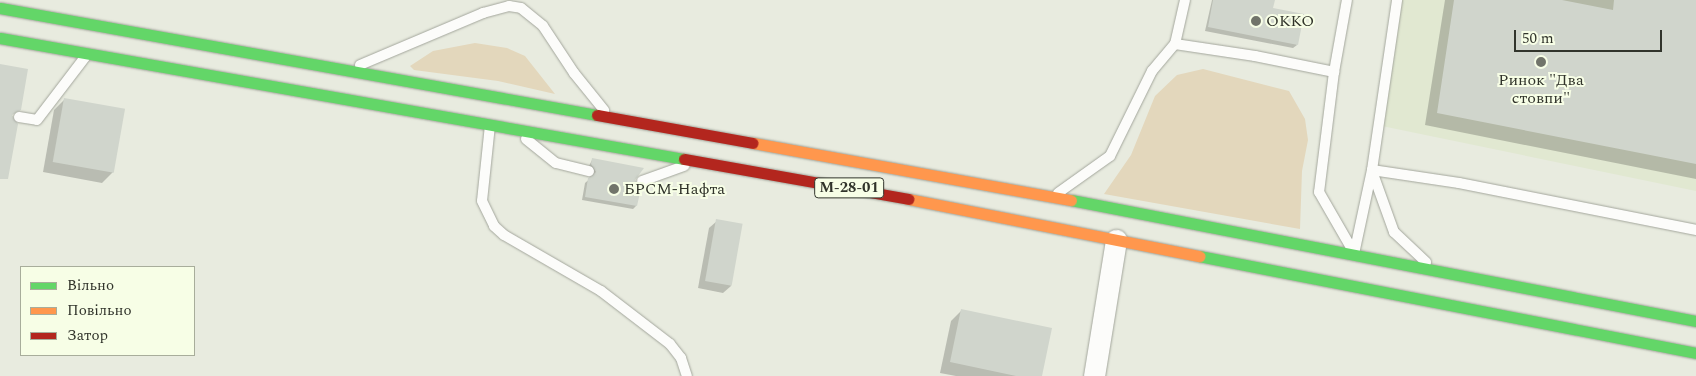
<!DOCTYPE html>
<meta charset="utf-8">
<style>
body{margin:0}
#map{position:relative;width:1696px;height:376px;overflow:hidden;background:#e8ebdf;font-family:Spectral,serif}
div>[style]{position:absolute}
.built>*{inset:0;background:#e1e8d1}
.green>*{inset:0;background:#e3d7bc}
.shadow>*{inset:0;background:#0003}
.building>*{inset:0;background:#d0d5cc;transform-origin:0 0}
.roads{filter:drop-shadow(0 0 1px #a3a69c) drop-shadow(0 0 1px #a3a69c)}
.lane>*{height:10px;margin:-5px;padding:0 5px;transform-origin:5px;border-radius:5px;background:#fcfcfa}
.street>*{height:21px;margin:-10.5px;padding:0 10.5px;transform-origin:10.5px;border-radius:10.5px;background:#fcfcfa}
.fast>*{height:11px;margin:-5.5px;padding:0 5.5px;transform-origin:5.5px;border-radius:5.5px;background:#63d668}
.slow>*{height:11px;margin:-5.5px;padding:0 5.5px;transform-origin:5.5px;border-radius:5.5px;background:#ff974d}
.jam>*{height:11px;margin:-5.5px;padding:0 5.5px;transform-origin:5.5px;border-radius:5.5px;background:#b3261e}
.dots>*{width:14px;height:14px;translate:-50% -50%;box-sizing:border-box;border:2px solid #f7fee6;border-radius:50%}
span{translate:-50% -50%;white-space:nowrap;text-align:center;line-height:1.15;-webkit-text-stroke:4px #f7fee6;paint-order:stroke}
.shield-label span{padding:1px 4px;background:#f7fee6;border:1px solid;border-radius:4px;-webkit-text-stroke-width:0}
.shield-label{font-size:15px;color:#31342b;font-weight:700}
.poi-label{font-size:16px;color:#31342b}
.left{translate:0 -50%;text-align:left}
.legend{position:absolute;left:20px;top:266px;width:175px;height:90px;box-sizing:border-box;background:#f7fee6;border:1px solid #a8ad9b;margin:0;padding:6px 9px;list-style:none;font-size:15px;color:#31342b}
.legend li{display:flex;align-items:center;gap:10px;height:25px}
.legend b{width:25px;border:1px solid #a8ad9b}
.scale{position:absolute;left:1514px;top:30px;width:148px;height:22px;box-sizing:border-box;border:2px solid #31342b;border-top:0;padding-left:6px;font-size:15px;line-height:18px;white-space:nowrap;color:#31342b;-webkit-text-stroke:4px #f7fee6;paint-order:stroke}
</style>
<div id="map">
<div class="built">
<i style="clip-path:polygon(1397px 0,1696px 0,1696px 191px,1377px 125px)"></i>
</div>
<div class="green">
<i style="clip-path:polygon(475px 43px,507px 48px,525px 56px,555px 94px,498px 81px,414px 70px,410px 66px,433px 51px)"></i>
<i style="clip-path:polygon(1203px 69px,1289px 91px,1305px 119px,1308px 140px,1302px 171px,1300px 229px,1104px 194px,1131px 155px,1155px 96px,1177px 75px)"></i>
</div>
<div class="shadow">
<i style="clip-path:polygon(1212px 0,1273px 0,1272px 9px,1297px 45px,1293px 48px,1205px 31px)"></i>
<i style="clip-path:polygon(1445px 0,1696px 0,1696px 179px,1425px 125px)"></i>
<i style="clip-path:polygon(65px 99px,113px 172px,102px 183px,43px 172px,54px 110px)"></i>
<i style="clip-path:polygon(592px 160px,634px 180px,636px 206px,633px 209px,582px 200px,585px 183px,593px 176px,588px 168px)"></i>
<i style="clip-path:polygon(717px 221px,731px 286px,723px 293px,698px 288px,709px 228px)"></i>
<i style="clip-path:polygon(962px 310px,1041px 376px,956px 376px,940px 373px,951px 321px)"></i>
</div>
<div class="building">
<i style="clip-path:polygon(1213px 0,1275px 0,1273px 8px,1304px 14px,1298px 45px,1208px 27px)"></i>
<i style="clip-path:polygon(1454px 0,1562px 0,1613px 10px,1614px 0,1696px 0,1696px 164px,1437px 113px)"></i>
<i style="clip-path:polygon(0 64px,28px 69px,21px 110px,12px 115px,18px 124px,8px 179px,0 179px)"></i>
<i style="left:64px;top:98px;width:62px;height:65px;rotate:10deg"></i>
<i style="clip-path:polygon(592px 158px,644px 168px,635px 180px,641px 188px,637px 206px,585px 197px,588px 178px,596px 172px,591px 164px)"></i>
<i style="left:716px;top:219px;width:27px;height:63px;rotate:10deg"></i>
<i style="clip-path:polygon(961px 309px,1052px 328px,1042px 376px,1016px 376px,950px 362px)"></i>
</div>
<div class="roads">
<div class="lane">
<i style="left:1175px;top:44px;width:45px;rotate:-77.2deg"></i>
<i style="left:360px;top:65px;width:134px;rotate:-22.9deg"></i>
<i style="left:483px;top:13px;width:27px;rotate:-15deg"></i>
<i style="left:509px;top:6px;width:12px;rotate:9deg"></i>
<i style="left:521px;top:8px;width:28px;rotate:39deg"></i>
<i style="left:543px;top:26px;width:56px;rotate:56.6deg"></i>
<i style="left:574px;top:73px;width:48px;rotate:51deg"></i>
<i style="left:1334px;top:72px;width:73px;rotate:-79.8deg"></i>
<i style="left:19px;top:117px;width:18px;rotate:9deg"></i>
<i style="left:37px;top:120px;width:81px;rotate:-52.6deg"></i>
<i style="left:490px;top:125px;width:76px;rotate:96deg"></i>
<i style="left:482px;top:201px;width:28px;rotate:64deg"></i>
<i style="left:494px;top:226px;width:13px;rotate:42deg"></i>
<i style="left:504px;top:235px;width:112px;rotate:30deg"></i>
<i style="left:601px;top:291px;width:87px;rotate:37.5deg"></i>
<i style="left:670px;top:344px;width:18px;rotate:52deg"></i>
<i style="left:681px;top:358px;width:19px;rotate:72deg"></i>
<i style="left:526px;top:139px;width:38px;rotate:39deg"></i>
<i style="left:556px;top:163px;width:34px;rotate:14deg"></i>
<i style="left:1372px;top:170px;width:88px;rotate:8.5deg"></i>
<i style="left:1459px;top:183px;width:242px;rotate:11.2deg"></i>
<i style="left:1372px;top:171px;width:65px;rotate:70.2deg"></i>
<i style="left:1394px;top:232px;width:44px;rotate:43.2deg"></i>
<i style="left:642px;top:181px;width:45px;rotate:-19.7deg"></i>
<i style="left:1058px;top:193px;width:64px;rotate:-35.4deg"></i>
<i style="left:1110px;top:156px;width:95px;rotate:-63.7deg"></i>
<i style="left:1152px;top:71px;width:35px;rotate:-50deg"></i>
<i style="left:1175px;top:44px;width:81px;rotate:8.5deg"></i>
<i style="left:1255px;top:56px;width:81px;rotate:11.4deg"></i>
<i style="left:1334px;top:72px;width:121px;rotate:97.1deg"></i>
<i style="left:1319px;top:192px;width:68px;rotate:60deg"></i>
<i style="left:1354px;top:254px;width:86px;rotate:-77.9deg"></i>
<i style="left:1372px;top:170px;width:172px;rotate:-81.6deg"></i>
</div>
<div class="street">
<i style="left:1094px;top:376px;width:138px;rotate:-80.8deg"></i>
</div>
<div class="fast">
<i style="left:0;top:8px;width:607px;rotate:10.16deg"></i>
<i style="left:0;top:38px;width:695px;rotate:10.03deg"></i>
<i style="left:1071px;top:200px;width:637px;rotate:10.96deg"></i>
<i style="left:1199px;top:256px;width:506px;rotate:11.04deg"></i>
</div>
<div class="slow">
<i style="left:753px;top:143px;width:323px;rotate:10.2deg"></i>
<i style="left:908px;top:199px;width:297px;rotate:11.1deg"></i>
</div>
<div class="jam">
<i style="left:597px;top:115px;width:158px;rotate:10.2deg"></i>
<i style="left:684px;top:159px;width:228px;rotate:10.1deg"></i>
</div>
</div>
<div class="dots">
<i style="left:1256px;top:21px;background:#71746a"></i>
<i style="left:1541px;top:62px;background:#71746a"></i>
<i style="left:614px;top:189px;background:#71746a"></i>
</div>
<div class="shield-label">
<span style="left:849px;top:188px">М-28-01</span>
</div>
<div class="poi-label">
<span class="left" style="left:1266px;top:21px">ОККО</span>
<span style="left:1541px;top:89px">Ринок "Два<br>стовпи"</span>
<span class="left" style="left:624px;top:189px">БРСМ-Нафта</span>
</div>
<ul class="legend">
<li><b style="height:6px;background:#63d668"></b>Вільно</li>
<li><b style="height:6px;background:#ff974d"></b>Повільно</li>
<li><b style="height:6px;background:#b3261e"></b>Затор</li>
</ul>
<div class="scale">50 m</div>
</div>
